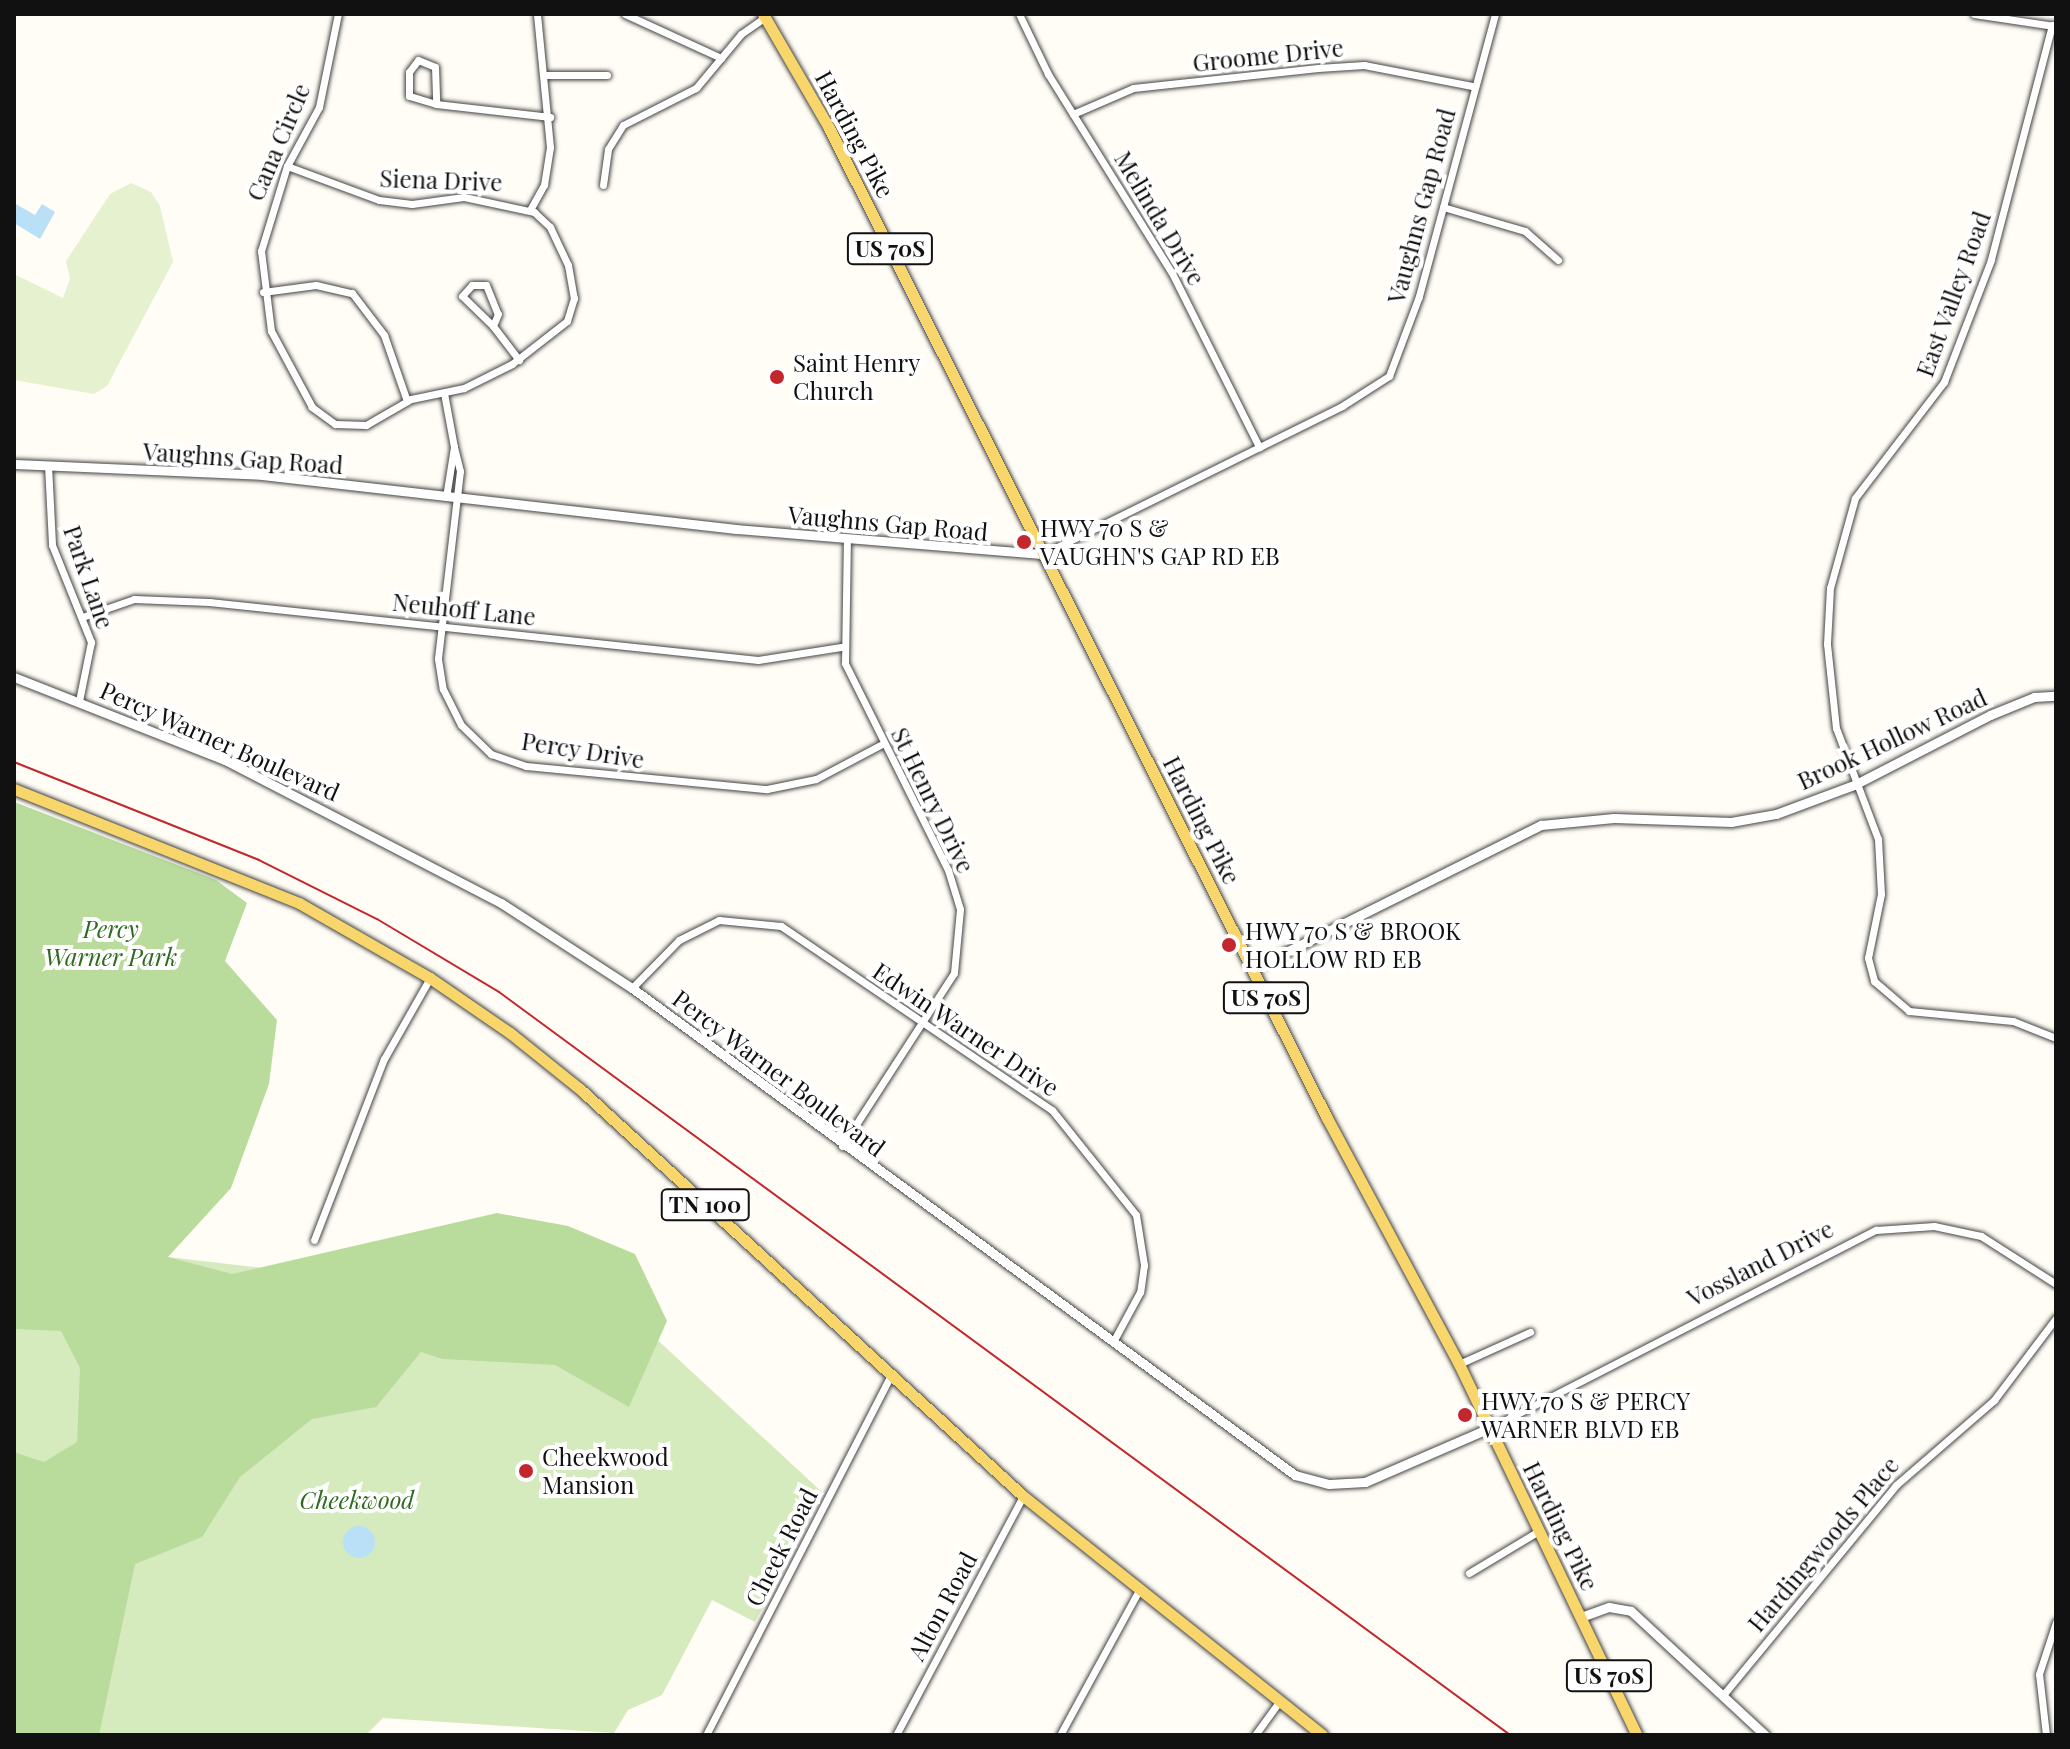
<!DOCTYPE html>
<style>
body{margin:0}
#map{position:relative;width:2070px;height:1749px;overflow:hidden;background:#fffdf5;font-family:"Playfair Display",serif}
div>[style]{position:absolute}
.green>*{inset:0;background:#d5ebbd}
.forest>*{inset:0;background:#b9dc9c}
.pitch>*{inset:0;background:#e6f2cf}
.water>*{inset:0;background:#b9e0f7}
.round{border-radius:50%}
.roads{filter:drop-shadow(0 0 2px #444) drop-shadow(0 0 2px #444)}
.minor>*{height:7px;margin:-3.5px;padding:0 3.5px;transform-origin:3.5px;border-radius:3.5px;background:#fff}
.tertiary>*{height:9px;margin:-4.5px;padding:0 4.5px;transform-origin:4.5px;border-radius:4.5px;background:#fff}
.primary>*{height:11px;margin:-5.5px;padding:0 5.5px;transform-origin:5.5px;border-radius:5.5px;background:#f9d66b}
.rail>*{height:2px;margin:-1px;padding:0 1px;transform-origin:1px;border-radius:1px;background:#c4262e}
.dots>*{width:22px;height:22px;translate:-50% -50%;box-sizing:border-box;border:4px solid #fff;border-radius:50%}
span{translate:-50% -50%;white-space:nowrap;text-align:center;line-height:1.15;-webkit-text-stroke:8px #fff;paint-order:stroke}
.shield-label span{padding:2px 6px;background:#fff;border:2px solid;border-radius:6px;-webkit-text-stroke-width:0}
.shield-label{font-size:22px;color:#111;font-weight:700}
.street-label{font-size:24px;color:#111}
.poi-label{font-size:24px;color:#111}
.left{translate:0 -50%;text-align:left}
.park-label{font-size:24px;color:#2f6b1f;font-style:italic}
.frame{position:absolute;inset:0;border:16px solid #111;pointer-events:none}
</style>
<div id="map">
<div class="green">
<i style="clip-path:polygon(14px 802px,216px 880px,168px 1257px,625px 1310px,823px 1493px,755px 1622px,712px 1600px,662px 1695px,628px 1710px,614px 1733px,383px 1718px,366px 1735px,14px 1735px)"></i>
</div>
<div class="forest">
<i style="clip-path:polygon(14px 802px,216px 880px,247px 903px,225px 961px,277px 1020px,269px 1084px,231px 1188px,168px 1257px,232px 1274px,497px 1213px,568px 1226px,635px 1254px,667px 1321px,629px 1407px,555px 1365px,443px 1359px,421px 1352px,376px 1407px,312px 1419px,240px 1477px,202px 1537px,135px 1564px,99px 1735px,14px 1735px,14px 1452px,44px 1462px,77px 1442px,80px 1368px,61px 1331px,14px 1329px)"></i>
</div>
<div class="pitch">
<i style="clip-path:polygon(131px 183px,151px 192px,160px 206px,173px 262px,107px 386px,94px 394px,14px 380px,14px 274px,63px 298px,70px 279px,66px 261px,110px 194px)"></i>
</div>
<div class="water">
<i style="clip-path:polygon(14px 203px,35px 215px,42px 204px,55px 212px,40px 239px,14px 223px)"></i>
<i class="round" style="left:343px;top:1526px;width:32px;height:32px"></i>
</div>
<div class="roads">
<div class="minor">
<i style="left:625px;top:14px;width:106px;rotate:24.6deg"></i>
<i style="left:1019px;top:14px;width:67px;rotate:64.2deg"></i>
<i style="left:1048px;top:74px;width:234px;rotate:58.1deg"></i>
<i style="left:1172px;top:273px;width:195px;rotate:63.4deg"></i>
<i style="left:1974px;top:14px;width:81px;rotate:8.5deg"></i>
<i style="left:2052px;top:25px;width:243px;rotate:104.6deg"></i>
<i style="left:1991px;top:260px;width:131px;rotate:111.1deg"></i>
<i style="left:1944px;top:382px;width:146px;rotate:127.5deg"></i>
<i style="left:1855px;top:498px;width:93px;rotate:105.5deg"></i>
<i style="left:1830px;top:588px;width:56px;rotate:93.1deg"></i>
<i style="left:1827px;top:644px;width:84px;rotate:83.9deg"></i>
<i style="left:1836px;top:728px;width:119px;rotate:69.3deg"></i>
<i style="left:1878px;top:839px;width:55px;rotate:86.9deg"></i>
<i style="left:1881px;top:894px;width:65px;rotate:101.5deg"></i>
<i style="left:1868px;top:958px;width:24px;rotate:75deg"></i>
<i style="left:1874px;top:981px;width:46px;rotate:40.6deg"></i>
<i style="left:1909px;top:1011px;width:104px;rotate:5.5deg"></i>
<i style="left:2013px;top:1021px;width:46px;rotate:21.6deg"></i>
<i style="left:544px;top:75px;width:63px"></i>
<i style="left:436px;top:104px;width:28px;rotate:-163deg"></i>
<i style="left:409px;top:96px;width:24px;rotate:-90deg"></i>
<i style="left:409px;top:72px;width:15px;rotate:-53deg"></i>
<i style="left:418px;top:60px;width:18px;rotate:22deg"></i>
<i style="left:435px;top:67px;width:37px;rotate:88deg"></i>
<i style="left:436px;top:104px;width:115px;rotate:6.5deg"></i>
<i style="left:1073px;top:114px;width:65px;rotate:-23.4deg"></i>
<i style="left:1133px;top:88px;width:186px;rotate:-6.2deg"></i>
<i style="left:1318px;top:68px;width:46px;rotate:-3.7deg"></i>
<i style="left:1364px;top:65px;width:110px;rotate:11deg"></i>
<i style="left:287px;top:166px;width:98px;rotate:20.3deg"></i>
<i style="left:379px;top:200px;width:33px;rotate:7deg"></i>
<i style="left:412px;top:204px;width:52px;rotate:-7.7deg"></i>
<i style="left:464px;top:197px;width:72px;rotate:12.1deg"></i>
<i style="left:534px;top:212px;width:22px;rotate:43deg"></i>
<i style="left:550px;top:227px;width:42px;rotate:64.7deg"></i>
<i style="left:568px;top:265px;width:34px;rotate:80deg"></i>
<i style="left:574px;top:298px;width:24px;rotate:107deg"></i>
<i style="left:567px;top:321px;width:70px;rotate:142deg"></i>
<i style="left:512px;top:364px;width:54px;rotate:153.4deg"></i>
<i style="left:464px;top:388px;width:54px;rotate:168.3deg"></i>
<i style="left:411px;top:399px;width:52px;rotate:150deg"></i>
<i style="left:366px;top:425px;width:31px;rotate:-178deg"></i>
<i style="left:335px;top:424px;width:29px;rotate:-144deg"></i>
<i style="left:312px;top:407px;width:86px;rotate:-118.3deg"></i>
<i style="left:271px;top:331px;width:81px;rotate:-97.1deg"></i>
<i style="left:261px;top:251px;width:89px;rotate:-73deg"></i>
<i style="left:287px;top:166px;width:67px;rotate:-61.5deg"></i>
<i style="left:319px;top:107px;width:95px;rotate:-78.5deg"></i>
<i style="left:603px;top:185px;width:36px;rotate:-82deg"></i>
<i style="left:608px;top:149px;width:28px;rotate:-58deg"></i>
<i style="left:623px;top:125px;width:82px;rotate:-26.9deg"></i>
<i style="left:696px;top:88px;width:70px;rotate:-50.2deg"></i>
<i style="left:741px;top:34px;width:29px;rotate:-35deg"></i>
<i style="left:1443px;top:207px;width:85px;rotate:16.3deg"></i>
<i style="left:1525px;top:231px;width:44px;rotate:41.3deg"></i>
<i style="left:530px;top:210px;width:29px;rotate:-61deg"></i>
<i style="left:544px;top:185px;width:38px;rotate:-81deg"></i>
<i style="left:550px;top:147px;width:134px;rotate:-95.6deg"></i>
<i style="left:263px;top:292px;width:53px;rotate:-7.5deg"></i>
<i style="left:316px;top:285px;width:37px;rotate:13deg"></i>
<i style="left:352px;top:293px;width:53px;rotate:52.7deg"></i>
<i style="left:384px;top:335px;width:70px;rotate:70.8deg"></i>
<i style="left:493px;top:326px;width:43px;rotate:-135.9deg"></i>
<i style="left:462px;top:296px;width:15px;rotate:-48deg"></i>
<i style="left:472px;top:285px;width:14px"></i>
<i style="left:486px;top:285px;width:31px;rotate:68deg"></i>
<i style="left:498px;top:314px;width:13px;rotate:113deg"></i>
<i style="left:493px;top:326px;width:43px;rotate:52.6deg"></i>
<i style="left:444px;top:393px;width:55px;rotate:79.5deg"></i>
<i style="left:48px;top:465px;width:80px;rotate:87.1deg"></i>
<i style="left:52px;top:545px;width:105px;rotate:68.1deg"></i>
<i style="left:91px;top:642px;width:60px;rotate:101.5deg"></i>
<i style="left:446px;top:497px;width:51px;rotate:-80.9deg"></i>
<i style="left:454px;top:447px;width:25px;rotate:76deg"></i>
<i style="left:460px;top:471px;width:189px;rotate:96.7deg"></i>
<i style="left:438px;top:659px;width:30px;rotate:81deg"></i>
<i style="left:443px;top:689px;width:40px;rotate:63.4deg"></i>
<i style="left:461px;top:725px;width:42px;rotate:44deg"></i>
<i style="left:491px;top:754px;width:37px;rotate:19deg"></i>
<i style="left:526px;top:766px;width:242px;rotate:5.5deg"></i>
<i style="left:767px;top:789px;width:50px;rotate:-11.5deg"></i>
<i style="left:816px;top:779px;width:77px;rotate:-27.9deg"></i>
<i style="left:1043px;top:554px;width:334px;rotate:-26.3deg"></i>
<i style="left:1342px;top:406px;width:56px;rotate:-32.6deg"></i>
<i style="left:1389px;top:376px;width:85px;rotate:-69.4deg"></i>
<i style="left:1419px;top:296px;width:292px;rotate:-74.9deg"></i>
<i style="left:85px;top:616px;width:52px;rotate:-19.1deg"></i>
<i style="left:134px;top:599px;width:75px;rotate:2.3deg"></i>
<i style="left:209px;top:602px;width:552px;rotate:6.03deg"></i>
<i style="left:758px;top:660px;width:84px;rotate:-8.9deg"></i>
<i style="left:632px;top:988px;width:67px;rotate:-45.6deg"></i>
<i style="left:679px;top:940px;width:45px;rotate:-26.6deg"></i>
<i style="left:719px;top:920px;width:62px;rotate:5.5deg"></i>
<i style="left:781px;top:926px;width:328px;rotate:34.2deg"></i>
<i style="left:1052px;top:1110px;width:134px;rotate:51.3deg"></i>
<i style="left:1136px;top:1215px;width:51px;rotate:80.9deg"></i>
<i style="left:1144px;top:1265px;width:27px;rotate:98deg"></i>
<i style="left:1140px;top:1292px;width:57px;rotate:118.4deg"></i>
<i style="left:842px;top:1146px;width:206px;rotate:-57.1deg"></i>
<i style="left:954px;top:973px;width:64px;rotate:-84.6deg"></i>
<i style="left:960px;top:909px;width:41px;rotate:-107.1deg"></i>
<i style="left:948px;top:870px;width:231px;rotate:-116.5deg"></i>
<i style="left:845px;top:663px;width:123px;rotate:-89.1deg"></i>
<i style="left:314px;top:1240px;width:194px;rotate:-68.9deg"></i>
<i style="left:384px;top:1059px;width:93px;rotate:-60.4deg"></i>
<i style="left:1459px;top:1364px;width:78px;rotate:-24.3deg"></i>
<i style="left:1490px;top:1428px;width:434px;rotate:-27.2deg"></i>
<i style="left:1876px;top:1230px;width:58px;rotate:-3.9deg"></i>
<i style="left:1934px;top:1226px;width:48px;rotate:12deg"></i>
<i style="left:1981px;top:1236px;width:89px;rotate:32.6deg"></i>
<i style="left:1469px;top:1573px;width:79px;rotate:-31.1deg"></i>
<i style="left:1723px;top:1695px;width:272px;rotate:-50.5deg"></i>
<i style="left:1896px;top:1485px;width:130px;rotate:-40.9deg"></i>
<i style="left:1994px;top:1400px;width:103px;rotate:-52.9deg"></i>
<i style="left:706px;top:1735px;width:403px;rotate:-62.8deg"></i>
<i style="left:896px;top:1735px;width:271px;rotate:-62deg"></i>
<i style="left:1060px;top:1735px;width:165px;rotate:-61.4deg"></i>
<i style="left:1255px;top:1735px;width:41px;rotate:-54deg"></i>
<i style="left:2046px;top:1735px;width:61px;rotate:-96.5deg"></i>
<i style="left:2039px;top:1674px;width:55px;rotate:-71.9deg"></i>
</div>
<div class="tertiary">
<i style="left:14px;top:464px;width:248px;rotate:2.5deg"></i>
<i style="left:262px;top:475px;width:477px;rotate:6.5deg"></i>
<i style="left:736px;top:529px;width:308px;rotate:4.7deg"></i>
<i style="left:14px;top:677px;width:227px;rotate:21.5deg"></i>
<i style="left:225px;top:760px;width:311px;rotate:27.4deg"></i>
<i style="left:501px;top:903px;width:156px;rotate:33deg"></i>
<i style="left:632px;top:988px;width:823px;rotate:36.3deg"></i>
<i style="left:1295px;top:1475px;width:35px;rotate:15deg"></i>
<i style="left:1329px;top:1484px;width:36px;rotate:-3deg"></i>
<i style="left:1365px;top:1482px;width:136px;rotate:-23.4deg"></i>
<i style="left:1252px;top:969px;width:323px;rotate:-26.5deg"></i>
<i style="left:1541px;top:825px;width:73px;rotate:-5.5deg"></i>
<i style="left:1614px;top:818px;width:117px;rotate:2deg"></i>
<i style="left:1731px;top:822px;width:46px;rotate:-10.1deg"></i>
<i style="left:1776px;top:814px;width:83px;rotate:-20.4deg"></i>
<i style="left:1854px;top:785px;width:153px;rotate:-27.2deg"></i>
<i style="left:1990px;top:715px;width:48px;rotate:-22.2deg"></i>
<i style="left:2034px;top:697px;width:22px;rotate:-3deg"></i>
<i style="left:1581px;top:1617px;width:30px;rotate:-20deg"></i>
<i style="left:1609px;top:1607px;width:22px;rotate:10deg"></i>
<i style="left:1631px;top:1611px;width:183px;rotate:42.8deg"></i>
</div>
<div class="primary">
<i style="left:763px;top:14px;width:132px;rotate:59.9deg"></i>
<i style="left:829px;top:128px;width:1108px;rotate:63.3deg"></i>
<i style="left:1327px;top:1118px;width:279px;rotate:61.8deg"></i>
<i style="left:1459px;top:1364px;width:411px;rotate:64.4deg"></i>
<i style="left:14px;top:789px;width:307px;rotate:21.8deg"></i>
<i style="left:299px;top:903px;width:151px;rotate:29.8deg"></i>
<i style="left:430px;top:978px;width:97px;rotate:34.5deg"></i>
<i style="left:510px;top:1033px;width:90px;rotate:38.7deg"></i>
<i style="left:580px;top:1089px;width:602px;rotate:42.57deg"></i>
<i style="left:1023px;top:1496px;width:383px;rotate:38.6deg"></i>
</div>
</div>
<div class="rail">
<i style="left:14px;top:762px;width:264px;rotate:21.8deg"></i>
<i style="left:259px;top:860px;width:132px;rotate:26.6deg"></i>
<i style="left:377px;top:919px;width:142px;rotate:30.9deg"></i>
<i style="left:499px;top:992px;width:1255px;rotate:36.31deg"></i>
</div>
<div class="dots">
<i style="left:777px;top:377px;background:#c4262e"></i>
<i style="left:1024px;top:542px;background:#c4262e"></i>
<i style="left:1229px;top:945px;background:#c4262e"></i>
<i style="left:1465px;top:1415px;background:#c4262e"></i>
<i style="left:526px;top:1471px;background:#c4262e"></i>
</div>
<div class="shield-label">
<span style="left:890px;top:249px">US 70S</span>
<span style="left:1266px;top:998px">US 70S</span>
<span style="left:705px;top:1205px">TN 100</span>
<span style="left:1609px;top:1676px">US 70S</span>
</div>
<div class="street-label">
<span style="left:1268px;top:55px;rotate:-6deg">Groome Drive</span>
<span style="left:855px;top:134px;rotate:62deg">Harding Pike</span>
<span style="left:278px;top:142px;rotate:-67deg">Cana Circle</span>
<span style="left:441px;top:180px;rotate:2deg">Siena Drive</span>
<span style="left:1421px;top:206px;rotate:-75deg">Vaughns Gap Road</span>
<span style="left:1160px;top:218px;rotate:59deg">Melinda Drive</span>
<span style="left:1953px;top:294px;rotate:-70deg">East Valley Road</span>
<span style="left:243px;top:458px;rotate:4deg">Vaughns Gap Road</span>
<span style="left:888px;top:523px;rotate:5deg">Vaughns Gap Road</span>
<span style="left:89px;top:577px;rotate:71deg">Park Lane</span>
<span style="left:464px;top:609px;rotate:6deg">Neuhoff Lane</span>
<span style="left:1892px;top:739px;rotate:-25deg">Brook Hollow Road</span>
<span style="left:220px;top:741px;rotate:24deg">Percy Warner Boulevard</span>
<span style="left:583px;top:750px;rotate:9deg">Percy Drive</span>
<span style="left:933px;top:800px;rotate:64deg">St Henry Drive</span>
<span style="left:1202px;top:820px;rotate:63deg">Harding Pike</span>
<span style="left:966px;top:1029px;rotate:34deg">Edwin Warner Drive</span>
<span style="left:779px;top:1073px;rotate:37deg">Percy Warner Boulevard</span>
<span style="left:1760px;top:1263px;rotate:-27deg">Vossland Drive</span>
<span style="left:1561px;top:1526px;rotate:64deg">Harding Pike</span>
<span style="left:1823px;top:1544px;rotate:-50deg">Hardingwoods Place</span>
<span style="left:781px;top:1547px;rotate:-63deg">Cheek Road</span>
<span style="left:942px;top:1606px;rotate:-62deg">Alton Road</span>
</div>
<div class="poi-label">
<span class="left" style="left:793px;top:377px">Saint Henry<br>Church</span>
<span class="left" style="left:1040px;top:542px">HWY 70 S &amp;<br>VAUGHN'S GAP RD EB</span>
<span class="left" style="left:1245px;top:945px">HWY 70 S &amp; BROOK<br>HOLLOW RD EB</span>
<span class="left" style="left:1481px;top:1415px">HWY 70 S &amp; PERCY<br>WARNER BLVD EB</span>
<span class="left" style="left:542px;top:1471px">Cheekwood<br>Mansion</span>
</div>
<div class="park-label">
<span style="left:111px;top:943px">Percy<br>Warner Park</span>
<span style="left:357px;top:1500px">Cheekwood</span>
</div>
<div class="frame"></div>
</div>
